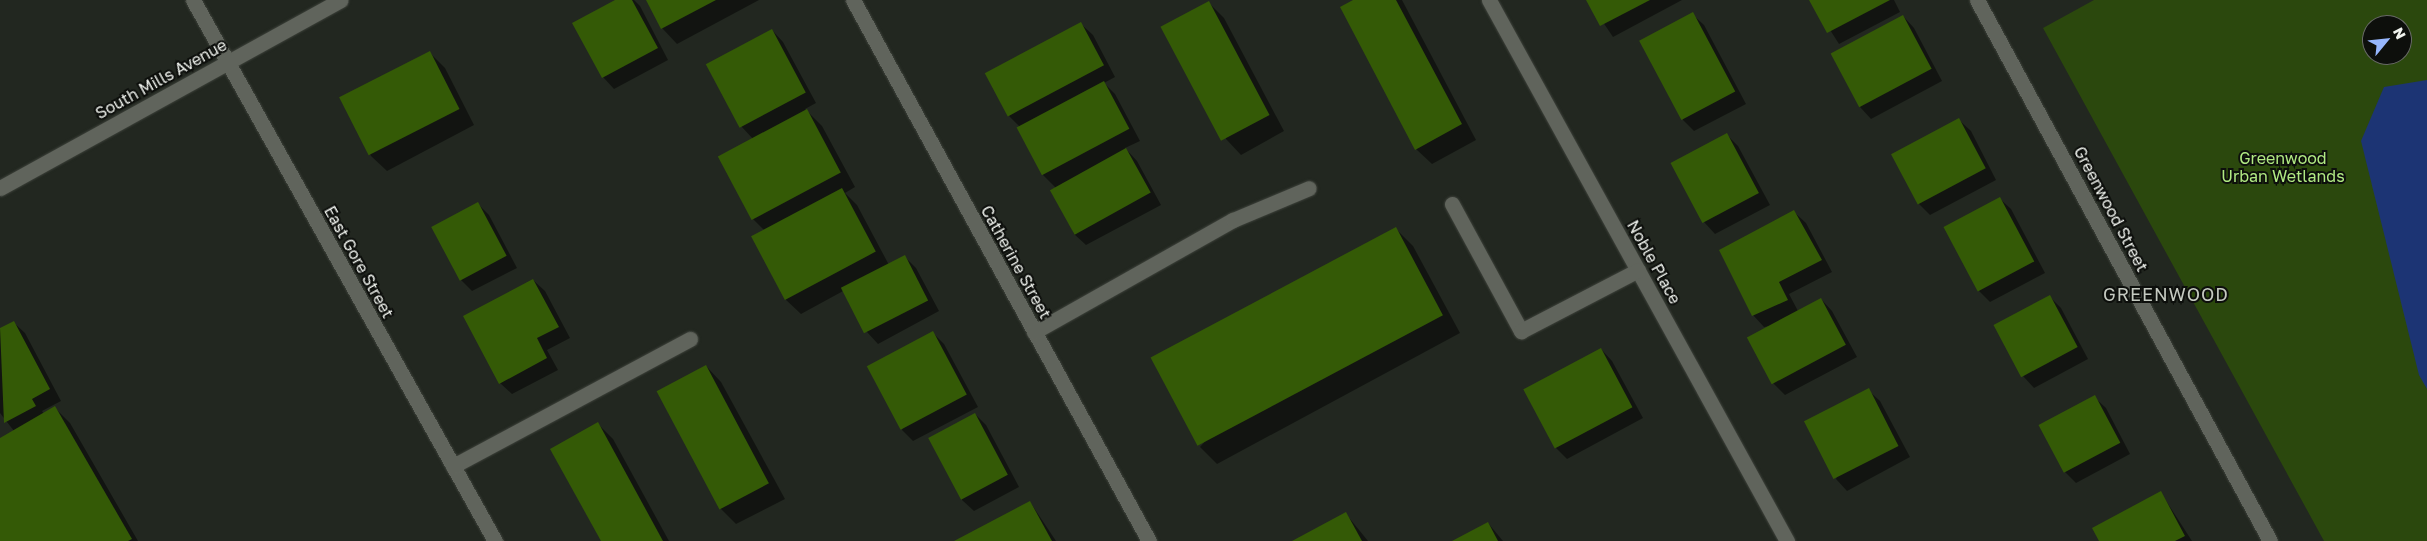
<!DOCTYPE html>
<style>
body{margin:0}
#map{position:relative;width:2427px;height:541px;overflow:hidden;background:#222720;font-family:"Golos Text",sans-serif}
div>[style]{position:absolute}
.green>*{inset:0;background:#2b480d}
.water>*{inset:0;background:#1c3474}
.shadow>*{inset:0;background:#0007}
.building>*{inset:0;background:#345a06;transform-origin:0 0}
.roads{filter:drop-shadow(0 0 1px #3e423b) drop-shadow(0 0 1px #3e423b)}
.minor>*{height:15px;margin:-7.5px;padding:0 7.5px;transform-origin:7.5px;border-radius:7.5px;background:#60645c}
span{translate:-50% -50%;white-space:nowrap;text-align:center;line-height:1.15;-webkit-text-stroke:4px #0d0f0c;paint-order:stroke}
.street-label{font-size:16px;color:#f0f3ee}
.park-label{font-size:16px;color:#b1ea83}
.neighbourhood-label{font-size:18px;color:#c5cac1;letter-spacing:1px}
.north{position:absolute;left:2362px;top:15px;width:50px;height:50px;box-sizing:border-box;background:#0d0f0c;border:1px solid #686a66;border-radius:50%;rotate:62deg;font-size:14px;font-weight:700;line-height:20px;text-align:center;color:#f0f3ee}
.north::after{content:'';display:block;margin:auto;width:18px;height:22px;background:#96b6fd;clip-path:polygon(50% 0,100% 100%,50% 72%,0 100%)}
</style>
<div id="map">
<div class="green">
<i style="clip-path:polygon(evenodd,2094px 0,2427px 0,2427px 541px,2324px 541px,2043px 28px,2094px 0,2372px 25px,2402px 25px,2402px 55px,2372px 55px,2372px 25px)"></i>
</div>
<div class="water">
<i style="clip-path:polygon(2427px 80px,2427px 389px,2419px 375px,2361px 141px,2384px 87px)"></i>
</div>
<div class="shadow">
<i style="clip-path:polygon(618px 0,634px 0,640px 6px,668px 60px,614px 89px,603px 77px)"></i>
<i style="clip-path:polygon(647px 0,759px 0,677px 44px,662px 28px)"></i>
<i style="clip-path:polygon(1356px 0,1402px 0,1476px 140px,1432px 164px,1416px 149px)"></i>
<i style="clip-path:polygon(1588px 0,1682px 0,1613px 37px)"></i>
<i style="clip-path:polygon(1811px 0,1894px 0,1900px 12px,1839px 44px)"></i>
<i style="clip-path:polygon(1209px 3px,1224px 18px,1284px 131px,1241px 155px,1226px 139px)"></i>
<i style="clip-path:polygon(1692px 14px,1704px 25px,1746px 104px,1694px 131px,1683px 120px)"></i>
<i style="clip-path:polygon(1903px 16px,1914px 28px,1942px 81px,1871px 119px,1860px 107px)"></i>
<i style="clip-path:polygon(1081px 24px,1093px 35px,1115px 77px,1104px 83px,1115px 94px,1140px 141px,1125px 148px,1137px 161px,1161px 205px,1086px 245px,1074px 234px,1055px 187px,1043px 175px,1020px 127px,1009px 116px)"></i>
<i style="clip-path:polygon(772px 30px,783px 42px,816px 103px,805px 109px,822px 126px,855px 187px,845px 193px,857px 205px,889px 265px,905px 257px,916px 268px,939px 311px,878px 344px,867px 332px,845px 290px,801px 314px,785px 299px,753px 237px,765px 231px,753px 219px,753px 139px,741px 126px)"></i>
<i style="clip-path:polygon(430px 53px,445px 68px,474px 125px,387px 171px,371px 156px,344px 104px)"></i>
<i style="clip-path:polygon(1959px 120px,1971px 131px,1996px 180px,1930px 215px,1919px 204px,1893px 155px)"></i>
<i style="clip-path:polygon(1727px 135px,1738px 146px,1770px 205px,1715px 234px,1704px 222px)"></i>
<i style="clip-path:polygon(1999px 198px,2011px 209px,2045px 273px,1990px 302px,1979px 291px)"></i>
<i style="clip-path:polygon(478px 204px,489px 215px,517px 268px,472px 291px,461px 280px)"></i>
<i style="clip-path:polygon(1794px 212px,1806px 223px,1832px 272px,1789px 294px,1798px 311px,1821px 299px,1832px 311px,1857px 357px,1785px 395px,1773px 383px,1749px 337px,1771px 326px,1764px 327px,1753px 315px)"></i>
<i style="clip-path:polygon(1395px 228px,1413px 246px,1460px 333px,1217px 464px,1200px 447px)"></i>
<i style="clip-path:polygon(533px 280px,545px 291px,570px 338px,547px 350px,558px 370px,512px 394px,500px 383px)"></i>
<i style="clip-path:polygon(2050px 297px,2061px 308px,2088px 359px,2034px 388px,2023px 376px)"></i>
<i style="clip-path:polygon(13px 322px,25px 333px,61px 401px,42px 411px,44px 414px,55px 408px,70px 423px,138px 541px,0 540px,0 439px,14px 431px,0 413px,0 329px)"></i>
<i style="clip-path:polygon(933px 333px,944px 344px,978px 407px,913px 441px,902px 430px)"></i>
<i style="clip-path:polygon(1601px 349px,1612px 361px,1643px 418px,1567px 459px,1555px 447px,1525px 390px)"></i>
<i style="clip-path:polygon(706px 366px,721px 382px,785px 499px,736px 524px,721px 509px)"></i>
<i style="clip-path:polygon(1868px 390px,1880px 401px,1910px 457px,1847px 491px,1836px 479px)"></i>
<i style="clip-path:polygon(2094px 397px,2106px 408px,2130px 454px,2076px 483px,2065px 472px,2041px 426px)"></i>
<i style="clip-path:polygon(975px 414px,986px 425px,1019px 487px,974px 511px,962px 500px,930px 438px)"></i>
<i style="clip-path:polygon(598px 424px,613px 439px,669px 541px,602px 541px)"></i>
<i style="clip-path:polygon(2161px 493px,2192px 541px,2101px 541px)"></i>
<i style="clip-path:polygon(1030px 502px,1056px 541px,957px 541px)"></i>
<i style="clip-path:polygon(1346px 514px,1368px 541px,1294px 541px)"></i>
<i style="clip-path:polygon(1488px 523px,1503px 541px,1454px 541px)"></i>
</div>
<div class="building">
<i style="clip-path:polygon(615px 0,632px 0,658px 48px,602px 78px,572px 23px)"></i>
<i style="clip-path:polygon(646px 0,716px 0,661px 29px)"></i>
<i style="clip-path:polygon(1353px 0,1396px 0,1462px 124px,1415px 150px,1340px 7px)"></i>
<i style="clip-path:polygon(1586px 0,1650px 0,1600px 26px)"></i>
<i style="clip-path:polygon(1809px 0,1890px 0,1827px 33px)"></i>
<i style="left:1209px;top:1px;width:129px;height:55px;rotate:62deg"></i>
<i style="left:1693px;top:12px;width:90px;height:61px;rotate:62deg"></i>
<i style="left:1903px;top:15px;width:61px;height:82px;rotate:62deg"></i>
<i style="left:1081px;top:22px;width:49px;height:109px;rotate:62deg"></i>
<i style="left:772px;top:29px;width:72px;height:75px;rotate:62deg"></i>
<i style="left:430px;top:51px;width:65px;height:102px;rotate:63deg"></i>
<i style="left:1104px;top:81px;width:54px;height:99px;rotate:62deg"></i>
<i style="left:807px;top:109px;width:72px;height:101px;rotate:62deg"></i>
<i style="left:1959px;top:118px;width:57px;height:77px;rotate:62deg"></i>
<i style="left:1727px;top:133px;width:68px;height:64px;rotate:62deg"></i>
<i style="left:1126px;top:148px;width:51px;height:87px;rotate:61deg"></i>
<i style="left:842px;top:188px;width:72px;height:103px;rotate:62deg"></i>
<i style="left:2000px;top:197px;width:73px;height:64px;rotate:62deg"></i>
<i style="left:478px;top:202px;width:61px;height:53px;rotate:62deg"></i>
<i style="clip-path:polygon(1794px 210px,1822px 260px,1779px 282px,1788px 300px,1752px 316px,1719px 250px)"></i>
<i style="left:1396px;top:227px;width:100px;height:278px;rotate:62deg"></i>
<i style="left:905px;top:255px;width:51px;height:72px;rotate:63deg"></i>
<i style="clip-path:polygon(533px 279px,559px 327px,537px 338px,547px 358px,499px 384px,463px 316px)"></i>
<i style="left:2050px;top:295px;width:59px;height:64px;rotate:62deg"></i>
<i style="left:1821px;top:298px;width:53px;height:84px;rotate:62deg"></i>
<i style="clip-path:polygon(14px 321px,50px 389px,32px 399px,36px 406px,4px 423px,0 328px)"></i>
<i style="left:933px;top:331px;width:72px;height:75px;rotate:62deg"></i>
<i style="left:1601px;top:348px;width:67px;height:88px;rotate:62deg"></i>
<i style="left:706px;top:365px;width:134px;height:56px;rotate:62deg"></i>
<i style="left:1869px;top:388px;width:65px;height:73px;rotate:63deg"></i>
<i style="left:2095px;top:395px;width:54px;height:64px;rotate:62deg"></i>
<i style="clip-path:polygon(55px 406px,132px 539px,128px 541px,0 541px,0 438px)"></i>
<i style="left:975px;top:413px;width:70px;height:53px;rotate:62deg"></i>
<i style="clip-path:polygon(598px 422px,663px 541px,601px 541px,550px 449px)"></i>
<i style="clip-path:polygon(2161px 491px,2185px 536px,2175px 541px,2099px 541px,2092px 528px)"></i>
<i style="clip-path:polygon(1030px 501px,1052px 541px,954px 541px)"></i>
<i style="clip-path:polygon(1346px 512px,1362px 541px,1292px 541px)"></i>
<i style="clip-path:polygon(1488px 522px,1498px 541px,1452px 541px)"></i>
</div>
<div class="roads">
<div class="minor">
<i style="left:193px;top:0;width:620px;rotate:60.83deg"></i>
<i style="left:853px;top:0;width:617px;rotate:61.32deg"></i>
<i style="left:1489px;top:0;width:618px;rotate:61.15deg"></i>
<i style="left:1977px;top:0;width:615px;rotate:61.56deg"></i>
<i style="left:0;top:188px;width:389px;rotate:-28.9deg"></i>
<i style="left:1452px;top:204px;width:145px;rotate:61.5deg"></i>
<i style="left:1521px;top:331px;width:132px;rotate:-27.5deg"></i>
<i style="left:1034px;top:332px;width:228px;rotate:-29.4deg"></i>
<i style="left:1233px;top:220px;width:82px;rotate:-22.8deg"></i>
<i style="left:453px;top:466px;width:269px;rotate:-28.2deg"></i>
</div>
</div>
<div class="street-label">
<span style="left:161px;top:79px;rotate:-29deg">South Mills Avenue</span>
<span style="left:2111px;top:209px;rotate:62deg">Greenwood Street</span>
<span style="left:359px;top:262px;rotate:61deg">East Gore Street</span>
<span style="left:1016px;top:262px;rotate:61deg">Catherine Street</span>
<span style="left:1654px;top:262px;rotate:61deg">Noble Place</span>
</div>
<div class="park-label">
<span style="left:2283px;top:167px">Greenwood<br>Urban Wetlands</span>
</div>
<div class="neighbourhood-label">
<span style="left:2166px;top:294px">GREENWOOD</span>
</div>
<div class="north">N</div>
</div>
